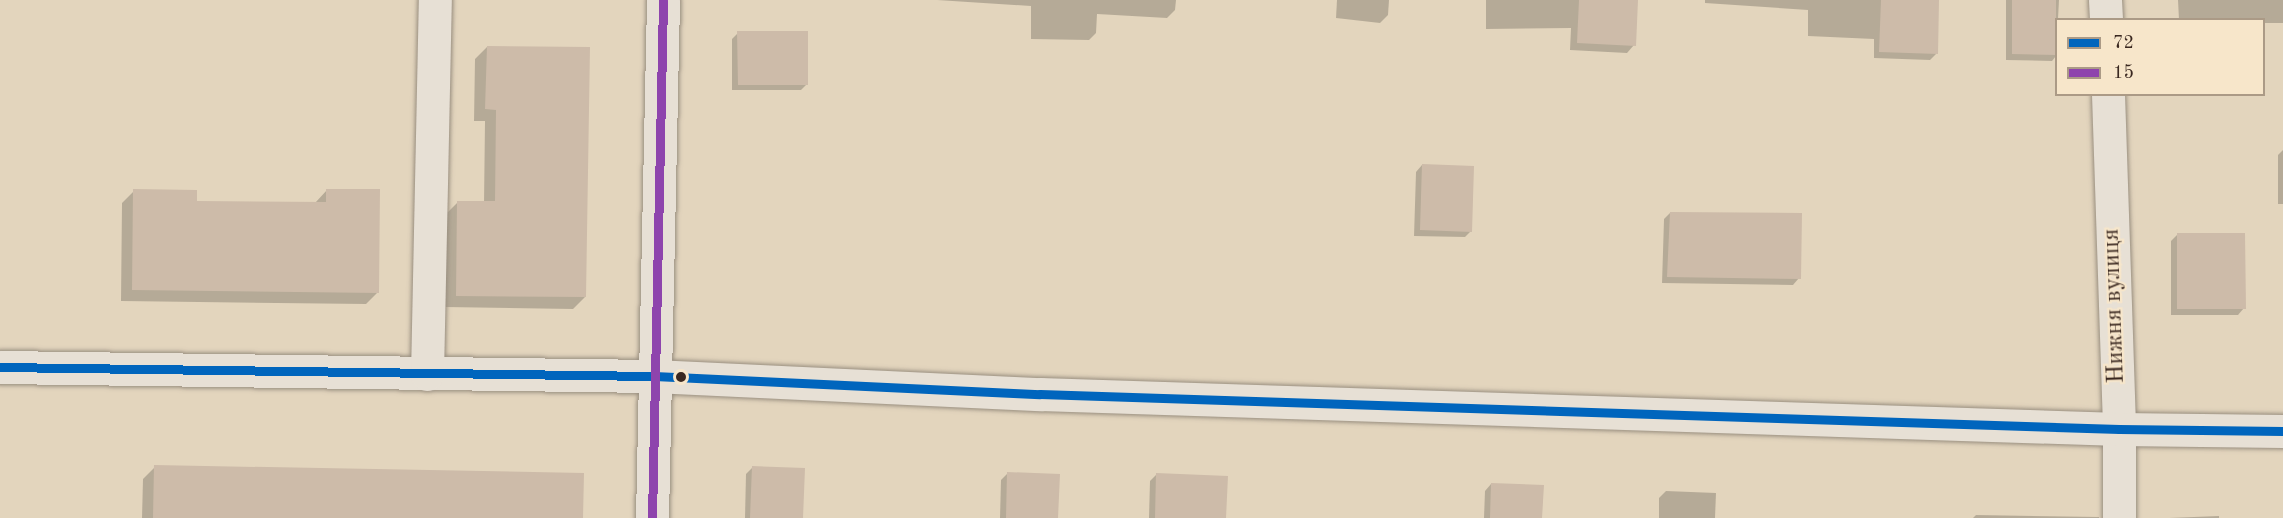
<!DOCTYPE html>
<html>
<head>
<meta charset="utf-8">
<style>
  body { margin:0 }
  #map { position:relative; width:2283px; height:518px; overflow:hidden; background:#e3d5bd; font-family:"Old Standard TT",serif }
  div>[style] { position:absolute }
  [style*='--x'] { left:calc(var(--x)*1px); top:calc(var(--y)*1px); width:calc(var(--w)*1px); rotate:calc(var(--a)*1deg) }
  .shadow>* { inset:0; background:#0003 }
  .building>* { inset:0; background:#cdbba9 }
  .roads { filter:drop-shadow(0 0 2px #998f80) drop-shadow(0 0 2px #998f80) }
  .minor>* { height:33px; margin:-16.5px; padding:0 16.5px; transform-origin:16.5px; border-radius:16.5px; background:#e7e0d5 }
  .bus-1>* { height:9px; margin:-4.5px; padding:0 4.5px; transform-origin:4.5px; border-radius:4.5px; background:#0065bd }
  .bus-2>* { height:9px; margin:-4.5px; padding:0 4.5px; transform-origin:4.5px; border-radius:4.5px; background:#8e44ad }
  .dots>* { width:16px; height:16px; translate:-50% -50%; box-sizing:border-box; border:3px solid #f7e6ca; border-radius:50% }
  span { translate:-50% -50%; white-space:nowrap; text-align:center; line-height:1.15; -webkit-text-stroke:4.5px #f7e6ca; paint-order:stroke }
  .street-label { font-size:24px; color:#3a2820 }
  .legend { position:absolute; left:2055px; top:18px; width:210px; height:78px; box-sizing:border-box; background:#f7e6ca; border:2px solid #ab9a86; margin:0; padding:8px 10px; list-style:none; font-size:18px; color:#3a2820 }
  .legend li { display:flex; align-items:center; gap:12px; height:30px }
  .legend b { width:30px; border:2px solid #ab9a86 }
</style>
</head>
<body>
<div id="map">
  <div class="shadow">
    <div style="clip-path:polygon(937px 0,1176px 0,1175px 10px,1167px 18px,1097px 14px,1096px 33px,1089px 40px,1031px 39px,1031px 6px)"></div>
    <div style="clip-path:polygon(1337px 0,1389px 0,1388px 15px,1380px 23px,1336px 18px)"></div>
    <div style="clip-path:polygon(1486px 0,1637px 0,1634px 45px,1627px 53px,1570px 50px,1571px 28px,1486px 29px)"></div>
    <div style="clip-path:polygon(1705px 0,1938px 0,1936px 54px,1930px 60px,1874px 58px,1874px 39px,1808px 36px,1808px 10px,1705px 3px)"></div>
    <div style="clip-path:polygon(2006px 0,2059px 0,2056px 56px,2052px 61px,2006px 60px)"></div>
    <div style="clip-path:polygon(2178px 0,2283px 0,2283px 23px,2264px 23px,2264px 20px,2179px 20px)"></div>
    <div style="clip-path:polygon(738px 33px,807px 84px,801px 90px,732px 90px,732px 39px)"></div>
    <div style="clip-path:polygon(487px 47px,585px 297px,573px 309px,445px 307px,446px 214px,458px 202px,484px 203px,485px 121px,474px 121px,475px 59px)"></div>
    <div style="clip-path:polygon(2283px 150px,2283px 204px,2278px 204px,2278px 155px)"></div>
    <div style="clip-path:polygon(1422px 165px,1471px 231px,1465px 237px,1414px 236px,1416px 172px)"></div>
    <div style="clip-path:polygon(327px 190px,377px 293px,366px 304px,121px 301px,122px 203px,134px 191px,196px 202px,315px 203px)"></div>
    <div style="clip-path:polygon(1670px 213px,1799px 278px,1793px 285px,1662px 283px,1664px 219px)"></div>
    <div style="clip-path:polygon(2177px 235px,2244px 308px,2238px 315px,2171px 315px,2171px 241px)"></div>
    <div style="clip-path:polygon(155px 467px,582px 518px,142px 518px,143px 479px)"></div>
    <div style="clip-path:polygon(753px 467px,801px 518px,745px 518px,746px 474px)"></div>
    <div style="clip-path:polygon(1008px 473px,1057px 518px,1000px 518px,1001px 480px)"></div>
    <div style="clip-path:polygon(1156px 475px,1225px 518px,1149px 518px,1150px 481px)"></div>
    <div style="clip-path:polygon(1491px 484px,1541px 518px,1484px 518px,1485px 491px)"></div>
    <div style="clip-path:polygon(1666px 491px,1716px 493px,1715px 518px,1659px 518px,1659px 498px)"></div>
    <div style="clip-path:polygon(1976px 515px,2099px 517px,2099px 518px,1973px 518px)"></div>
    <div style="clip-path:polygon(2219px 516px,2219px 518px,2168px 518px,2169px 518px)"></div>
  </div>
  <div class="building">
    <div style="clip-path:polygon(1579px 0,1638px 0,1636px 46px,1577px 43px)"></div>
    <div style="clip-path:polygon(1881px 0,1939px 0,1938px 54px,1879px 52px)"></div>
    <div style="clip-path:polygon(2012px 0,2056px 0,2056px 55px,2012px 54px)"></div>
    <div style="clip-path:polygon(737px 31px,808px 31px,808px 85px,738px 85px)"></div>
    <div style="clip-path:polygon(487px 46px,590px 47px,586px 297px,456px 296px,457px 201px,495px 201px,496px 110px,485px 109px)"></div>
    <div style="clip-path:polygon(1422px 164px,1474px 166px,1472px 232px,1420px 230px)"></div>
    <div style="clip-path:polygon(133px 189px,197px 190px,197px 201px,326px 202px,326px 189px,380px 189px,379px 293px,132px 290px)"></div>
    <div style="clip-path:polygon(1670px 212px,1802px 213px,1801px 279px,1667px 277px)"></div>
    <div style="clip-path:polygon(2177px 233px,2245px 233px,2246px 309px,2177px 309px)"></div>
    <div style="clip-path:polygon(154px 465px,584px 473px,583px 518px,153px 518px)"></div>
    <div style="clip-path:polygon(752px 466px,805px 468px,803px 518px,750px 518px)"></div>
    <div style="clip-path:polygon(1007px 472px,1060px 474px,1058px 518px,1006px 518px)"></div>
    <div style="clip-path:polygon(1156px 473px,1228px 476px,1226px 518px,1155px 518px)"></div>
    <div style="clip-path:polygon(1491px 483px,1544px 485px,1542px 518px,1490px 518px)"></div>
  </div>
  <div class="roads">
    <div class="minor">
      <div style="--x:2105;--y:0;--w:20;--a:87"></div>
      <div style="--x:2108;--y:94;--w:335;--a:88.1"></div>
      <div style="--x:2119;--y:429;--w:89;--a:90"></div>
      <div style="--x:0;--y:367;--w:654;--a:0.79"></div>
      <div style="--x:654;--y:376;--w:386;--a:2.7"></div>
      <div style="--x:1040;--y:394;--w:1080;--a:1.86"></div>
      <div style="--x:2119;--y:429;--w:164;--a:0.7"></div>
      <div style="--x:427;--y:374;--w:374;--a:-88.8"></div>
      <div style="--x:652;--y:518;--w:518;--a:-88.78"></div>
    </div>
  </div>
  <div class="bus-1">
    <div style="--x:0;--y:367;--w:654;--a:0.79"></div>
    <div style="--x:654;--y:376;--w:386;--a:2.7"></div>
    <div style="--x:1040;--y:394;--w:1080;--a:1.86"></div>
    <div style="--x:2119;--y:429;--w:164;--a:0.7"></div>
  </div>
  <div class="bus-2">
    <div style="--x:652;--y:518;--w:518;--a:-88.78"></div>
  </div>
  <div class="dots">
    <div style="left:681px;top:377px;background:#3a2820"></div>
  </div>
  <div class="street-label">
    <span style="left:2115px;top:306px;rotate:-92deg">Нижня вулиця</span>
  </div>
  <ul class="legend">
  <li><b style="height:8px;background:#0065bd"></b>72</li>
  <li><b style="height:8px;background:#8e44ad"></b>15</li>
  </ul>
</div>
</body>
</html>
